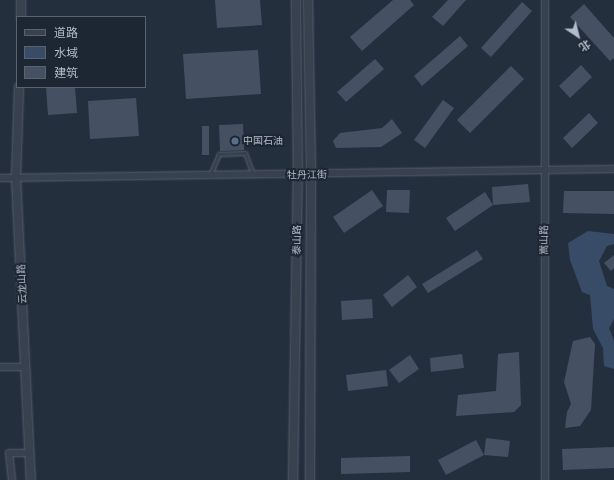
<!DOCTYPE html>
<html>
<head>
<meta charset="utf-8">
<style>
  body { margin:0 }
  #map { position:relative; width:614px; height:480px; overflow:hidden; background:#242f3e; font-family:"Titillium Web","Noto Sans SC",sans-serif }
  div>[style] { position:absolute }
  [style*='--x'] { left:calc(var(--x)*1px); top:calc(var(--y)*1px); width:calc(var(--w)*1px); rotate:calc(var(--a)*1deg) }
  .water>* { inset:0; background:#394c67 }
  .building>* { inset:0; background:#455162 }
  .roads { filter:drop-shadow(0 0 1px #565f6c) drop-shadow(0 0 1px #565f6c) }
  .service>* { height:3px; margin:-1.5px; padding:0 1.5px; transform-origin:1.5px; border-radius:1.5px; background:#38414e }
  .minor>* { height:6px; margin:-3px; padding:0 3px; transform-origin:3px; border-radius:3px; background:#38414e }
  .tertiary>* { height:8px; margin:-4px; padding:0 4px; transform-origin:4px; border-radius:4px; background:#38414e }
  .dots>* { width:11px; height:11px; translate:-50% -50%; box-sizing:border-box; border:2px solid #1d2633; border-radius:50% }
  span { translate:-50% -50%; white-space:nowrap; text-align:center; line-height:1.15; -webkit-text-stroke:4px #1d2633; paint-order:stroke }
  .poi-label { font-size:10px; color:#b4bcc9 }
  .left { translate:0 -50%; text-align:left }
  .street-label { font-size:10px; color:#b4bcc9 }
  .legend { position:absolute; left:16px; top:16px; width:130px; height:72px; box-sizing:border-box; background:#1d2633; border:1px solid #59626f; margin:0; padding:5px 7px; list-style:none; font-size:12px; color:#b4bcc9 }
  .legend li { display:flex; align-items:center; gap:8px; height:20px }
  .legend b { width:20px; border:1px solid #59626f }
  .north { position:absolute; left:558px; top:16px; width:40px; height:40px; -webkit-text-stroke:3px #1d2633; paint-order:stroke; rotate:145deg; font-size:11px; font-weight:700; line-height:16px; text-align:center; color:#b4bcc9 }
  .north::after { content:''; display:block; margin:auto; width:14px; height:18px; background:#b4bcc9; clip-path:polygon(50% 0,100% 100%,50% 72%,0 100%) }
</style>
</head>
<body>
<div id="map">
  <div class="water">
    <div style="clip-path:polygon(588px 231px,614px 234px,614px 244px,607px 246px,599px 261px,607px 286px,614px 289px,614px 319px,609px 328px,614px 341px,614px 369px,604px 366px,603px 348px,593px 329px,590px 295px,582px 292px,570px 260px,568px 243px)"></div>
  </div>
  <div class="building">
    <div style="clip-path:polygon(215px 0,260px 0,262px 25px,217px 28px)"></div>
    <div style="clip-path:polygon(393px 0,410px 0,414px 5px,362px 51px,350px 37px)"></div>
    <div style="clip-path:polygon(448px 0,466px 0,443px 26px,432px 17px)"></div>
    <div style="clip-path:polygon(522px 2px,532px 11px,491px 57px,481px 48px)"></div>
    <div style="clip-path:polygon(584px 4px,614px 38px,614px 58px,610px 61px,570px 17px)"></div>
    <div style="clip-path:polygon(460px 36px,468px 46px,422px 86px,414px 76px)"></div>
    <div style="clip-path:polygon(258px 50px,261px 94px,186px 99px,183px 54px)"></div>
    <div style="clip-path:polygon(375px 59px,384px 69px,346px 102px,337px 92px)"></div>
    <div style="clip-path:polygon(581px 65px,592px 77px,570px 98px,559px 86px)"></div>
    <div style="clip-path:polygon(511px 66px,524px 79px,470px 133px,457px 120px)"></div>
    <div style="clip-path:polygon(46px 87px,75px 87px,77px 113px,48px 115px)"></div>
    <div style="clip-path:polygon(136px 98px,139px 136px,90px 139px,88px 101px)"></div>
    <div style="clip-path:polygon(443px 100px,454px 108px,425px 148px,414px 140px)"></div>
    <div style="clip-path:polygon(589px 113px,598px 123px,572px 148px,563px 138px)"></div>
    <div style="clip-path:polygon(392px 119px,402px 133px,381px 147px,336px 148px,333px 141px,340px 133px,382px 128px)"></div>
    <div style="clip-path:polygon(243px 124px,244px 150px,220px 151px,219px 125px)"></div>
    <div style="clip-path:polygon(202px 126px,209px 126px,209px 155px,202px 155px)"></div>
    <div style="clip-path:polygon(528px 184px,530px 202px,493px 205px,492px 187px)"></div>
    <div style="clip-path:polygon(372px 190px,383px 206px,344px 233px,333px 217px)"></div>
    <div style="clip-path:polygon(387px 190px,410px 190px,409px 213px,386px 212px)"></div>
    <div style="clip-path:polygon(564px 191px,614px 191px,614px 214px,563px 213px)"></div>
    <div style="clip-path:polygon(485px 192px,493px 205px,455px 231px,446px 218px)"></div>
    <div style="clip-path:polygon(477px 250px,483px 259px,428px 293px,422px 284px)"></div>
    <div style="clip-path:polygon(614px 255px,614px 268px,611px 271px,604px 263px)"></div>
    <div style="clip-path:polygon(408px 275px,417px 287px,392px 307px,383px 295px)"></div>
    <div style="clip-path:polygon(372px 299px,373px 318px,342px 320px,341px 301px)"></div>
    <div style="clip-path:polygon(590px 337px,595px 344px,591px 410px,580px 426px,565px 428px,567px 412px,571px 404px,564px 382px,573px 341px)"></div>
    <div style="clip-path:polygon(519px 352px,521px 405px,514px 412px,456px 416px,458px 395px,496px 391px,498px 354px)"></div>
    <div style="clip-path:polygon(462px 354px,464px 368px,431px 372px,430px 358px)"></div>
    <div style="clip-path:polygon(410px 355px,419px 369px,399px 383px,389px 370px)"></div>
    <div style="clip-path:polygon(386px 370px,388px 386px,348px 391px,346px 375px)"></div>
    <div style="clip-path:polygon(486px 438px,510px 441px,508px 457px,484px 455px)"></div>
    <div style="clip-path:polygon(476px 440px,484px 455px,446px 475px,438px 460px)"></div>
    <div style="clip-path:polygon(614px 447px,614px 468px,563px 470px,562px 449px)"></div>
    <div style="clip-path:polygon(410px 456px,410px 472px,341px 474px,341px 458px)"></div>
  </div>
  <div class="roads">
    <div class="service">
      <div style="--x:210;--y:175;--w:23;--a:-67"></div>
      <div style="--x:219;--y:154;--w:26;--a:-2"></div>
      <div style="--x:245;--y:153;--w:22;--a:69"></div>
    </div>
    <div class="minor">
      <div style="--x:0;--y:178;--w:614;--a:-0.84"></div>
      <div style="--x:0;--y:367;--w:26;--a:0"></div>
      <div style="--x:12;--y:480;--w:27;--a:-96"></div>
      <div style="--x:9;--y:453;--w:21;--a:0"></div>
      <div style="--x:545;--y:480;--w:480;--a:-90"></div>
    </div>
    <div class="tertiary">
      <div style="--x:308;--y:0;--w:175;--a:89"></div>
      <div style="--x:311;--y:175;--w:305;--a:90.2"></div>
      <div style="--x:21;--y:17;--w:17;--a:-90"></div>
      <div style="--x:19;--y:87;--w:91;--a:91.9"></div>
      <div style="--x:16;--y:178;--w:302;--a:87.2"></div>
      <div style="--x:293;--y:480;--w:305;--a:-89.1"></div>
      <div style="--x:298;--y:175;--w:175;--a:-90.7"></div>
    </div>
  </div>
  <div class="dots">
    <div style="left:235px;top:141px;background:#5c6f8a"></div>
  </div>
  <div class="poi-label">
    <span class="left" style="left:243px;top:141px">中国石油</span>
  </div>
  <div class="street-label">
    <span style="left:307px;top:175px;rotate:-1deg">牡丹江街</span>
    <span style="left:297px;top:240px;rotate:-89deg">泰山路</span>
    <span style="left:544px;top:240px;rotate:-90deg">嵩山路</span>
    <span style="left:22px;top:284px;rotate:-93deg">云龙山路</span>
  </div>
  <ul class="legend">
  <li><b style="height:5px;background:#38414e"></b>道路</li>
  <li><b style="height:11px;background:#394c67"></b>水域</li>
  <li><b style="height:11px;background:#455162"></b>建筑</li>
  </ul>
  <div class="north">北</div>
</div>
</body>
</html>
